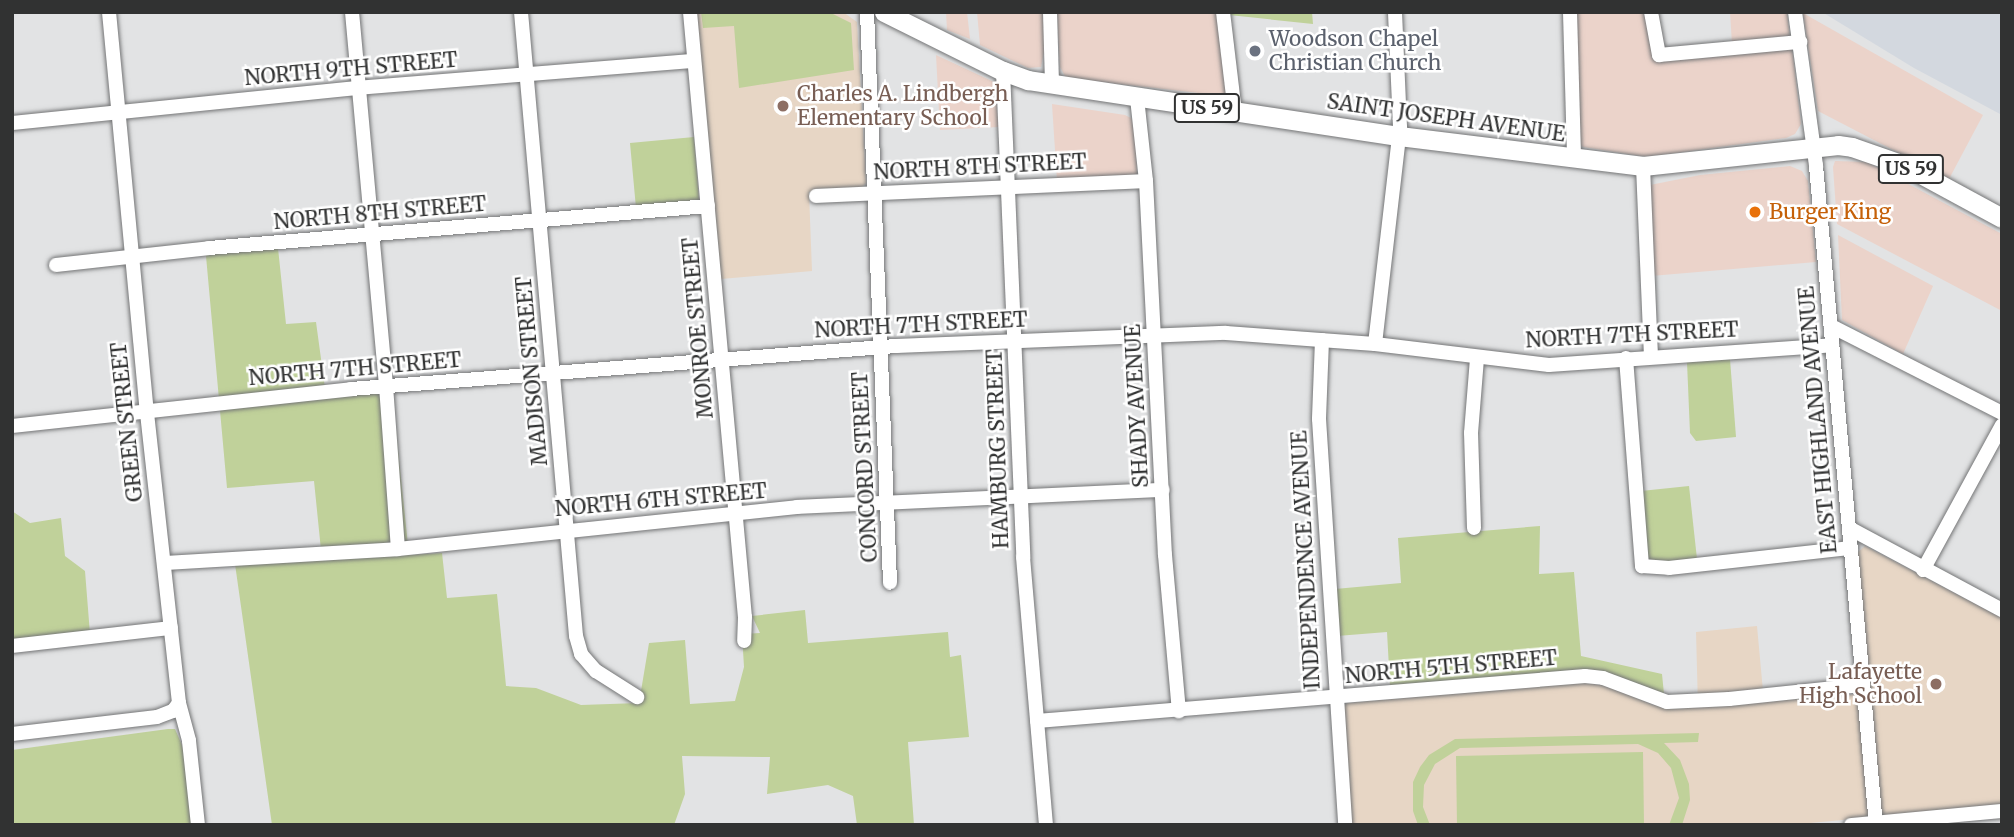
<!DOCTYPE html>
<html>
<head>
<meta charset="utf-8">
<style>
  body { margin:0 }
  #map { position:relative; width:2014px; height:837px; overflow:hidden; background:#e2e3e4; font-family:Merriweather,serif }
  div>[style] { position:absolute }
  [style*='--x'] { left:calc(var(--x)*1px); top:calc(var(--y)*1px); width:calc(var(--w)*1px); rotate:calc(var(--a)*1deg) }
  .commercial>* { inset:0; background:#ebd3ca }
  .built>* { inset:0; background:#d3d8df }
  .education>* { inset:0; background:#e7d6c5 }
  .green>* { inset:0; background:#c0d19a }
  .roads { filter:drop-shadow(0 0 2px #747576) drop-shadow(0 0 2px #747576) }
  .minor>* { height:14px; margin:-7px; padding:0 7px; transform-origin:7px; border-radius:7px; background:#fff }
  .major>* { height:19px; margin:-9.5px; padding:0 9.5px; transform-origin:9.5px; border-radius:9.5px; background:#fff }
  .dots>* { width:19px; height:19px; translate:-50% -50%; box-sizing:border-box; border:4px solid #fff; border-radius:50% }
  span { translate:-50% -50%; white-space:nowrap; text-align:center; line-height:1.15; -webkit-text-stroke:5px #fff; paint-order:stroke }
  .shield-label span { padding:2px 5px; background:#fff; border:2px solid; border-radius:5px; -webkit-text-stroke-width:0 }
  .shield-label { font-size:19px; color:#313232; font-weight:700 }
  .worship-label { font-size:21px; color:#5b616d }
  .left { translate:0 -50%; text-align:left }
  .street-label { font-size:21px; color:#313232 }
  .education-label { font-size:21px; color:#785e54 }
  .right { translate:-100% -50%; text-align:right }
  .food-label { font-size:21px; color:#c56008 }
  .frame { position:absolute; inset:0; border:14px solid #313232; pointer-events:none }
</style>
</head>
<body>
<div id="map">
  <div class="commercial">
    <div style="clip-path:polygon(946px 12px,967px 12px,970px 39px,947px 30px)"></div>
    <div style="clip-path:polygon(977px 12px,1043px 12px,1045px 47px,1041px 67px,1028px 68px,980px 45px)"></div>
    <div style="clip-path:polygon(1057px 12px,1219px 12px,1227px 90px,1225px 96px,1066px 78px,1060px 67px)"></div>
    <div style="clip-path:polygon(1575px 12px,1659px 12px,1663px 58px,1792px 47px,1801px 124px,1795px 134px,1786px 138px,1647px 157px,1583px 147px,1580px 144px)"></div>
    <div style="clip-path:polygon(1730px 12px,1787px 12px,1790px 39px,1732px 44px)"></div>
    <div style="clip-path:polygon(1803px 13px,1983px 115px,1949px 179px,1818px 111px)"></div>
    <div style="clip-path:polygon(936px 55px,994px 82px,999px 127px,940px 130px)"></div>
    <div style="clip-path:polygon(1052px 104px,1125px 115px,1131px 118px,1135px 126px,1137px 175px,1057px 181px)"></div>
    <div style="clip-path:polygon(1835px 161px,1867px 162px,2002px 234px,2002px 311px,1837px 224px,1833px 167px)"></div>
    <div style="clip-path:polygon(1790px 166px,1802px 171px,1808px 181px,1816px 262px,1651px 276px,1650px 185px,1700px 175px)"></div>
    <div style="clip-path:polygon(1838px 235px,1933px 286px,1903px 354px,1842px 320px)"></div>
  </div>
  <div class="built">
    <div style="clip-path:polygon(1822px 12px,2002px 12px,2002px 115px,1914px 68px)"></div>
  </div>
  <div class="education">
    <div style="clip-path:polygon(695px 12px,843px 12px,857px 22px,866px 183px,859px 190px,809px 192px,812px 271px,721px 279px)"></div>
    <div style="clip-path:polygon(1865px 546px,2002px 618px,2002px 805px,1789px 825px,1352px 825px,1342px 706px,1348px 703px,1579px 682px,1608px 686px,1653px 705px,1698px 707px,1696px 632px,1757px 626px,1764px 702px,1870px 693px,1857px 553px)"></div>
  </div>
  <div class="green">
    <div style="clip-path:polygon(701px 12px,829px 12px,851px 23px,854px 70px,739px 88px,734px 26px,703px 28px)"></div>
    <div style="clip-path:polygon(1229px 12px,1312px 12px,1313px 24px,1229px 15px)"></div>
    <div style="clip-path:polygon(694px 137px,699px 200px,636px 208px,630px 143px)"></div>
    <div style="clip-path:polygon(205px 245px,278px 248px,286px 324px,316px 322px,325px 388px,391px 382px,409px 555px,442px 553px,447px 598px,497px 594px,506px 686px,536px 688px,581px 705px,639px 703px,649px 643px,685px 640px,690px 704px,735px 701px,744px 667px,742px 634px,760px 633px,752px 616px,805px 610px,808px 643px,948px 632px,950px 657px,961px 655px,969px 737px,908px 742px,914px 825px,857px 825px,853px 796px,828px 785px,767px 794px,770px 757px,682px 756px,685px 794px,674px 825px,272px 825px,234px 557px,321px 550px,314px 481px,227px 488px)"></div>
    <div style="clip-path:polygon(1730px 359px,1736px 437px,1696px 441px,1690px 433px,1687px 362px)"></div>
    <div style="clip-path:polygon(1689px 486px,1697px 559px,1674px 562px,1649px 560px,1646px 555px,1641px 491px)"></div>
    <div style="clip-path:polygon(12px 511px,30px 523px,61px 518px,65px 556px,85px 571px,90px 634px,12px 642px)"></div>
    <div style="clip-path:polygon(1540px 526px,1539px 574px,1574px 572px,1581px 656px,1662px 674px,1664px 694px,1579px 670px,1390px 686px,1387px 632px,1337px 636px,1335px 589px,1401px 583px,1398px 538px)"></div>
    <div style="clip-path:polygon(168px 729px,175px 729px,185px 752px,195px 825px,12px 825px,12px 750px)"></div>
    <div style="clip-path:polygon(1699px 733px,1698px 742px,1664px 743px,1680px 760px,1689px 784px,1690px 800px,1682px 825px,1669px 825px,1679px 798px,1671px 768px,1658px 753px,1638px 744px,1460px 748px,1435px 764px,1424px 785px,1423px 807px,1430px 825px,1418px 825px,1413px 811px,1413px 782px,1420px 767px,1429px 755px,1455px 739px)"></div>
    <div style="clip-path:polygon(1643px 752px,1644px 825px,1457px 825px,1456px 756px)"></div>
  </div>
  <div class="roads">
    <div class="minor">
      <div style="--x:109;--y:12;--w:403;--a:84.6"></div>
      <div style="--x:147;--y:413;--w:292;--a:83.7"></div>
      <div style="--x:179;--y:703;--w:39;--a:75"></div>
      <div style="--x:189;--y:741;--w:84;--a:83.9"></div>
      <div style="--x:352;--y:12;--w:376;--a:84.8"></div>
      <div style="--x:386;--y:386;--w:163;--a:85.8"></div>
      <div style="--x:521;--y:12;--w:626;--a:84.96"></div>
      <div style="--x:576;--y:636;--w:19;--a:74"></div>
      <div style="--x:581;--y:654;--w:23;--a:49"></div>
      <div style="--x:596;--y:671;--w:49;--a:32.4"></div>
      <div style="--x:690;--y:12;--w:607;--a:84.81"></div>
      <div style="--x:745;--y:617;--w:24;--a:92"></div>
      <div style="--x:867;--y:12;--w:571;--a:87.69"></div>
      <div style="--x:1050;--y:12;--w:73;--a:88.4"></div>
      <div style="--x:1223;--y:12;--w:101;--a:83.2"></div>
      <div style="--x:1570;--y:12;--w:146;--a:88.4"></div>
      <div style="--x:1651;--y:12;--w:44;--a:79.5"></div>
      <div style="--x:1659;--y:55;--w:142;--a:-5.3"></div>
      <div style="--x:1795;--y:12;--w:155;--a:82.2"></div>
      <div style="--x:1816;--y:166;--w:662;--a:84.8"></div>
      <div style="--x:1003;--y:71;--w:486;--a:87.6"></div>
      <div style="--x:1023;--y:557;--w:269;--a:85.1"></div>
      <div style="--x:1137;--y:98;--w:83;--a:83.8"></div>
      <div style="--x:1146;--y:181;--w:374;--a:87.1"></div>
      <div style="--x:1165;--y:555;--w:157;--a:84.9"></div>
      <div style="--x:12;--y:123;--w:347;--a:-5.8"></div>
      <div style="--x:357;--y:88;--w:338;--a:-4.6"></div>
      <div style="--x:1643;--y:166;--w:190;--a:87.6"></div>
      <div style="--x:816;--y:196;--w:330;--a:-2.6"></div>
      <div style="--x:56;--y:265;--w:154;--a:-6.3"></div>
      <div style="--x:209;--y:248;--w:501;--a:-4.81"></div>
      <div style="--x:1831;--y:326;--w:192;--a:27"></div>
      <div style="--x:1322;--y:340;--w:79;--a:92.2"></div>
      <div style="--x:1319;--y:419;--w:407;--a:86.3"></div>
      <div style="--x:1375;--y:344;--w:218;--a:-83.4"></div>
      <div style="--x:1400;--y:127;--w:115;--a:-92.5"></div>
      <div style="--x:1626;--y:358;--w:209;--a:85.6"></div>
      <div style="--x:1642;--y:566;--w:27;--a:4"></div>
      <div style="--x:1669;--y:568;--w:183;--a:-6.3"></div>
      <div style="--x:12;--y:426;--w:341;--a:-6.2"></div>
      <div style="--x:351;--y:389;--w:547;--a:-4.51"></div>
      <div style="--x:896;--y:346;--w:330;--a:-2.3"></div>
      <div style="--x:1226;--y:333;--w:149;--a:4.2"></div>
      <div style="--x:1375;--y:344;--w:175;--a:6.9"></div>
      <div style="--x:1549;--y:365;--w:284;--a:-4"></div>
      <div style="--x:1474;--y:528;--w:95;--a:-91.8"></div>
      <div style="--x:1471;--y:433;--w:75;--a:-85.4"></div>
      <div style="--x:1849;--y:528;--w:174;--a:28.2"></div>
      <div style="--x:164;--y:563;--w:234;--a:-3.4"></div>
      <div style="--x:398;--y:549;--w:401;--a:-6"></div>
      <div style="--x:797;--y:507;--w:366;--a:-2.7"></div>
      <div style="--x:1923;--y:570;--w:165;--a:-61.4"></div>
      <div style="--x:12;--y:646;--w:160;--a:-6.5"></div>
      <div style="--x:1037;--y:721;--w:550;--a:-4.69"></div>
      <div style="--x:1585;--y:676;--w:18;--a:6"></div>
      <div style="--x:1603;--y:678;--w:68;--a:20.6"></div>
      <div style="--x:1667;--y:702;--w:62;--a:-2.8"></div>
      <div style="--x:1729;--y:699;--w:135;--a:-6"></div>
      <div style="--x:12;--y:734;--w:146;--a:-6.7"></div>
      <div style="--x:157;--y:717;--w:17;--a:-21"></div>
      <div style="--x:173;--y:711;--w:10;--a:-53"></div>
      <div style="--x:1851;--y:825;--w:152;--a:-5.3"></div>
    </div>
    <div class="major">
      <div style="--x:884;--y:12;--w:133;--a:26.4"></div>
      <div style="--x:1003;--y:71;--w:27;--a:20"></div>
      <div style="--x:1028;--y:80;--w:375;--a:8.6"></div>
      <div style="--x:1399;--y:136;--w:246;--a:7"></div>
      <div style="--x:1643;--y:166;--w:196;--a:-6.1"></div>
      <div style="--x:1838;--y:145;--w:14;--a:8"></div>
      <div style="--x:1852;--y:147;--w:55;--a:19.1"></div>
      <div style="--x:1904;--y:165;--w:111;--a:28.4"></div>
    </div>
  </div>
  <div class="dots">
    <div style="left:1255px;top:51px;background:#6b7280"></div>
    <div style="left:783px;top:106px;background:#8d6e63"></div>
    <div style="left:1755px;top:212px;background:#e8710a"></div>
    <div style="left:1936px;top:684px;background:#8d6e63"></div>
  </div>
  <div class="shield-label">
    <span style="left:1207px;top:108px">US 59</span>
    <span style="left:1911px;top:169px">US 59</span>
  </div>
  <div class="worship-label">
    <span class="left" style="left:1269px;top:51px">Woodson Chapel<br>Christian Church</span>
  </div>
  <div class="street-label">
    <span style="left:351px;top:69px;rotate:-5deg">NORTH 9TH STREET</span>
    <span style="left:1446px;top:118px;rotate:8deg">SAINT JOSEPH AVENUE</span>
    <span style="left:980px;top:167px;rotate:-3deg">NORTH 8TH STREET</span>
    <span style="left:380px;top:213px;rotate:-5deg">NORTH 8TH STREET</span>
    <span style="left:921px;top:325px;rotate:-3deg">NORTH 7TH STREET</span>
    <span style="left:698px;top:328px;rotate:-95deg">MONROE STREET</span>
    <span style="left:1632px;top:335px;rotate:-3deg">NORTH 7TH STREET</span>
    <span style="left:355px;top:369px;rotate:-5deg">NORTH 7TH STREET</span>
    <span style="left:532px;top:371px;rotate:-95deg">MADISON STREET</span>
    <span style="left:1137px;top:406px;rotate:-93deg">SHADY AVENUE</span>
    <span style="left:1818px;top:420px;rotate:-95deg">EAST HIGHLAND AVENUE</span>
    <span style="left:127px;top:422px;rotate:-96deg">GREEN STREET</span>
    <span style="left:998px;top:449px;rotate:-92deg">HAMBURG STREET</span>
    <span style="left:865px;top:467px;rotate:-93deg">CONCORD STREET</span>
    <span style="left:661px;top:500px;rotate:-5deg">NORTH 6TH STREET</span>
    <span style="left:1306px;top:560px;rotate:-93deg">INDEPENDENCE AVENUE</span>
    <span style="left:1451px;top:667px;rotate:-5deg">NORTH 5TH STREET</span>
  </div>
  <div class="education-label">
    <span class="left" style="left:797px;top:106px">Charles A. Lindbergh<br>Elementary School</span>
    <span class="right" style="left:1922px;top:684px">Lafayette<br>High School</span>
  </div>
  <div class="food-label">
    <span class="left" style="left:1769px;top:212px">Burger King</span>
  </div>
  <div class="frame"></div>
</div>
</body>
</html>
